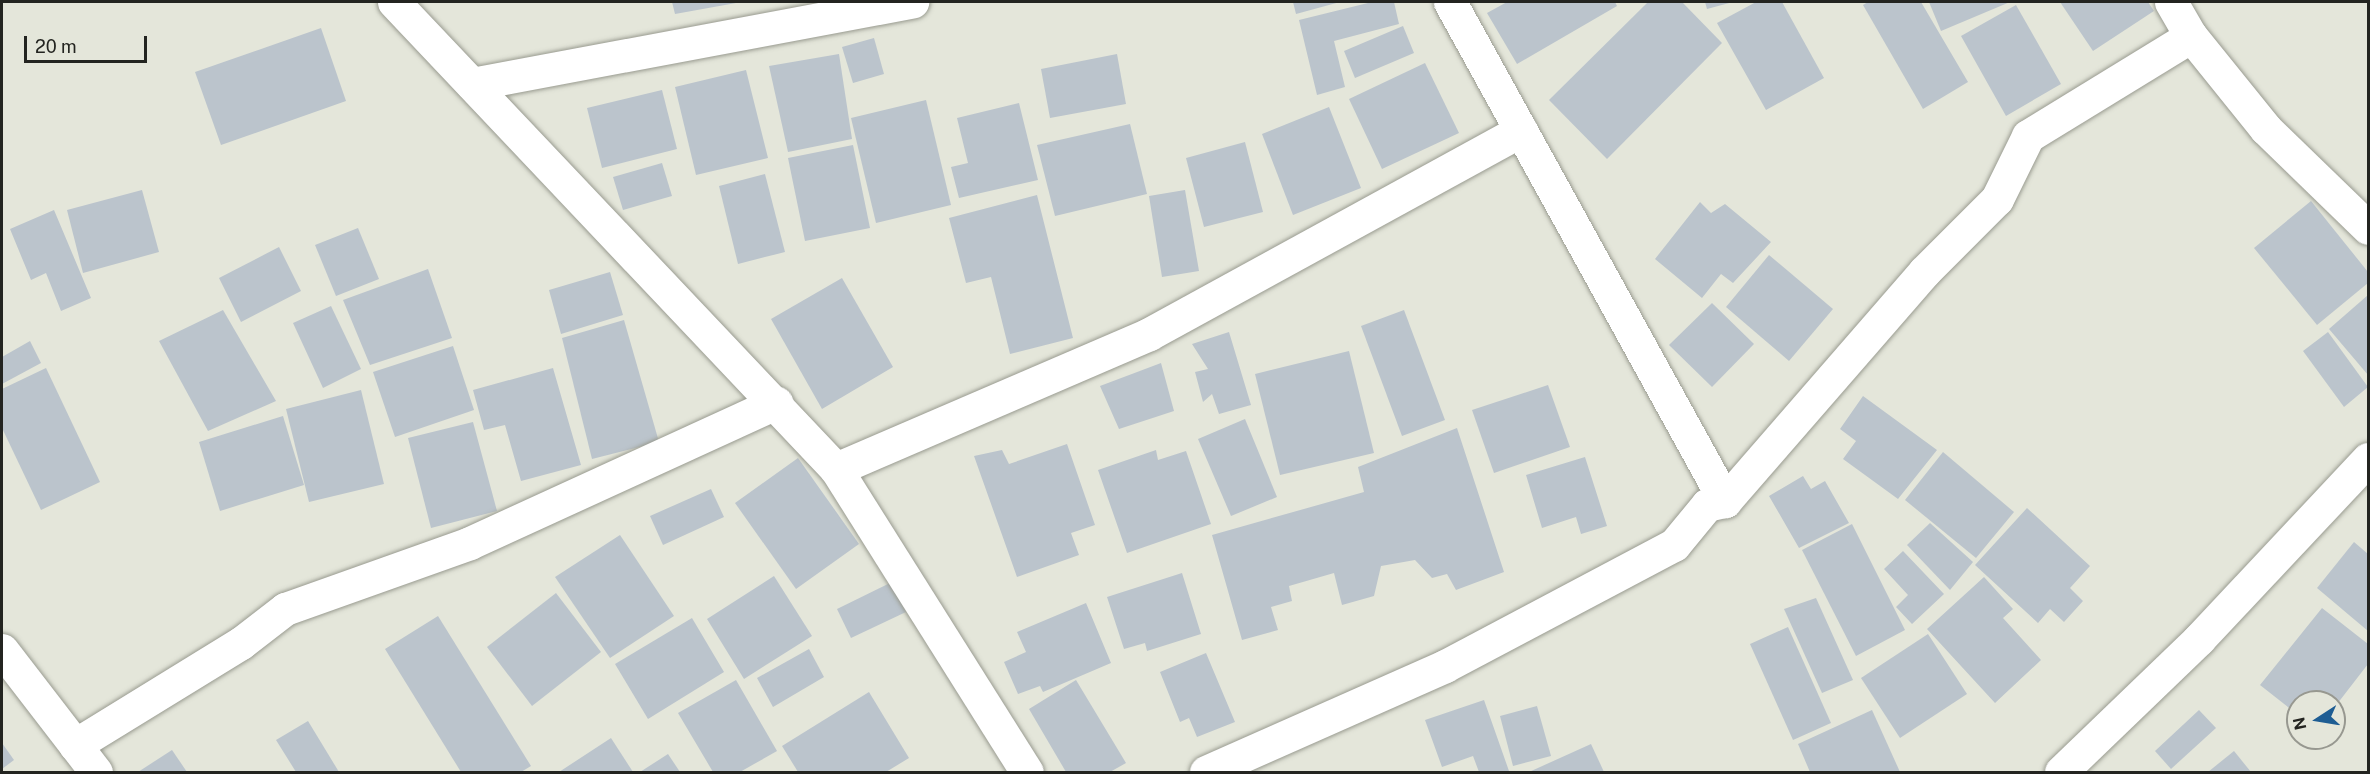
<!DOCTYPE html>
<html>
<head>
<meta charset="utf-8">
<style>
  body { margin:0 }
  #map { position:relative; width:2370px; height:774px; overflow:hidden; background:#e4e6da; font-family:"Public Sans",sans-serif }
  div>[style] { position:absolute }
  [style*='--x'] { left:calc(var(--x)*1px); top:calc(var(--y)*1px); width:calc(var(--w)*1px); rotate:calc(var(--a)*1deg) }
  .building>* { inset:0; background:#bbc4cc }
  .roads { filter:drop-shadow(0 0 2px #999b90) drop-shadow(0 0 2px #999b90) }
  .minor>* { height:33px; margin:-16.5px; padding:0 16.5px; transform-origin:16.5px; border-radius:16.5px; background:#fff }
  span { translate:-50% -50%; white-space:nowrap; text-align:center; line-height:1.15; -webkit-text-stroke:4.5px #e4e6da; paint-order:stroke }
  .frame { position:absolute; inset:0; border:3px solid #232420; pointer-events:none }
  .north { position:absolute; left:2286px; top:690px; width:60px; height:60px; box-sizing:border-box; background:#e4e6da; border:2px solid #979890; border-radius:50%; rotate:258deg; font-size:16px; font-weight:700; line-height:24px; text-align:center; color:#232420 }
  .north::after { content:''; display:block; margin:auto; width:21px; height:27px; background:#1e5d93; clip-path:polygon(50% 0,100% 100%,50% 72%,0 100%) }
  .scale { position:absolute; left:24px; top:36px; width:123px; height:27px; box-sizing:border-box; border:3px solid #232420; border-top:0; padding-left:8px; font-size:18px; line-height:21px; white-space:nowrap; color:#232420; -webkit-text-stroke:4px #e4e6da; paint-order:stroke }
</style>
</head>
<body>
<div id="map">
  <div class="building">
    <div style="clip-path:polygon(672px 2px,736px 2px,736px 3px,675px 14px)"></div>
    <div style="clip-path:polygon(1293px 2px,1340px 2px,1296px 14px)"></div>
    <div style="clip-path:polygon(1372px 2px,1394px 2px,1399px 24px,1334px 41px,1345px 87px,1317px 95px,1299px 20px)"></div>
    <div style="clip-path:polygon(1507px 2px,1615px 2px,1617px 6px,1517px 64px,1487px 13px)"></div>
    <div style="clip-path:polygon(1648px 2px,1682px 2px,1722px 43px,1607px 159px,1549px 100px)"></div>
    <div style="clip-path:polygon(1705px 2px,1733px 2px,1707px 9px)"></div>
    <div style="clip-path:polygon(1756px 2px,1782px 2px,1824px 78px,1766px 110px,1717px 23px)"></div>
    <div style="clip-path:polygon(1868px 2px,1921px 2px,1968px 82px,1923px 109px,1863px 5px)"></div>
    <div style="clip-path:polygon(1929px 2px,2010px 2px,1941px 31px)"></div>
    <div style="clip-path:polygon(2060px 2px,2148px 2px,2154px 11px,2093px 51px)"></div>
    <div style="clip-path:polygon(2016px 5px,2061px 84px,2006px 116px,1961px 36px)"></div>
    <div style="clip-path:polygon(1403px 26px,1414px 53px,1355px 78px,1344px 51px)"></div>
    <div style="clip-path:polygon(321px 28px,346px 101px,221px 145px,195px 72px)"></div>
    <div style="clip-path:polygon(874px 38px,884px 74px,853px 83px,842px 47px)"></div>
    <div style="clip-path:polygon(839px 54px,852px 139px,788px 152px,769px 66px)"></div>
    <div style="clip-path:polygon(1117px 54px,1126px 104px,1050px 118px,1041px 69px)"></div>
    <div style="clip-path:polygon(1425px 63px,1459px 133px,1382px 169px,1349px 99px)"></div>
    <div style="clip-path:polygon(746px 70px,768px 158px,696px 175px,675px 87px)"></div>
    <div style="clip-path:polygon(662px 90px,677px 149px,602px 168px,587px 108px)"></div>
    <div style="clip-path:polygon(926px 100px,951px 205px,876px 223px,851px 118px)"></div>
    <div style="clip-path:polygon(1019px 103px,1038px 180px,959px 198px,951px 167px,968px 163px,957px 118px)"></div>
    <div style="clip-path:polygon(1329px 107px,1361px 188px,1293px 215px,1262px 134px)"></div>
    <div style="clip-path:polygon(1130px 124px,1147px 194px,1055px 216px,1037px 145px)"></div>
    <div style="clip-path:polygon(1245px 142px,1263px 212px,1204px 227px,1186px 158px)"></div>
    <div style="clip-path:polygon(853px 145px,870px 228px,805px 241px,788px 158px)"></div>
    <div style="clip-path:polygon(662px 163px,672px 196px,623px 210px,613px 177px)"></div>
    <div style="clip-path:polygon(765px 174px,785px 252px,738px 264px,719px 186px)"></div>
    <div style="clip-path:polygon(142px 190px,159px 252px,83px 273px,67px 210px)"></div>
    <div style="clip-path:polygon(1185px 190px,1199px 271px,1162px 277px,1149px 196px)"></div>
    <div style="clip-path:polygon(1037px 195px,1073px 338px,1010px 354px,991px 277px,966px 283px,949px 218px)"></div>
    <div style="clip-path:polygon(2311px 201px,2368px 272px,2368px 283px,2317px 325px,2254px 248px)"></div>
    <div style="clip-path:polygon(1700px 202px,1711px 213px,1725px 204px,1771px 242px,1733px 283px,1721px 274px,1702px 298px,1655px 259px)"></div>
    <div style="clip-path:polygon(54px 210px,91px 298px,61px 311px,46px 273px,31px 280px,10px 229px)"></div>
    <div style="clip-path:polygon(358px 228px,379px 279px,336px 296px,315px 245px)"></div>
    <div style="clip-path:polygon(279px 247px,301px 291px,241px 322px,219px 278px)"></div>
    <div style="clip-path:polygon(1769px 255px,1833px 309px,1789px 361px,1726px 307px)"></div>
    <div style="clip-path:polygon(428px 269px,452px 338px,370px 365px,343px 300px)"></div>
    <div style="clip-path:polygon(610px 272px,623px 315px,561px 334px,549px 290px)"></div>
    <div style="clip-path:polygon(842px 278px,893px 367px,822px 409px,771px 319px)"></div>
    <div style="clip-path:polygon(2368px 295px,2368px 375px,2329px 329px)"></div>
    <div style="clip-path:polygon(1712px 303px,1754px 344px,1712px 387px,1669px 345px)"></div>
    <div style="clip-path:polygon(331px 306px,361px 369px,323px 388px,293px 323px)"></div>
    <div style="clip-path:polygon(223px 310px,276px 401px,208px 431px,159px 341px)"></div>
    <div style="clip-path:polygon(1404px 310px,1445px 420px,1402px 436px,1361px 326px)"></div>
    <div style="clip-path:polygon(624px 320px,659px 442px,592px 459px,562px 338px)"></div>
    <div style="clip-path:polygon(1229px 332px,1251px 405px,1219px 414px,1212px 394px,1203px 402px,1195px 372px,1208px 369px,1192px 344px)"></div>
    <div style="clip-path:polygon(2328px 332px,2368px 387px,2344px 407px,2303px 351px)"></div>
    <div style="clip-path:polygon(30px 341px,41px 363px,2px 384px,2px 357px)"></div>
    <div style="clip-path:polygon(453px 346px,474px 410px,395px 437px,373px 372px)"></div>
    <div style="clip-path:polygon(1349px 351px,1374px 453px,1280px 475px,1255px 374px)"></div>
    <div style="clip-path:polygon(1161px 363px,1174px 411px,1119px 429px,1100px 386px)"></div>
    <div style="clip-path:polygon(46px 368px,100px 482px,41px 510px,2px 428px,2px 389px)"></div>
    <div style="clip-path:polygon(553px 368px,581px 465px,521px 481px,505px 425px,484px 430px,473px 390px)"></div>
    <div style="clip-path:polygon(1548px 385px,1570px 447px,1494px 473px,1472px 410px)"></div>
    <div style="clip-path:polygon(361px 390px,384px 484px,309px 502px,286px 409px)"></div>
    <div style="clip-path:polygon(1863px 396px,1937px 450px,1898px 499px,1843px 459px,1856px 441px,1840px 429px)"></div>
    <div style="clip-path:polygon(283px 416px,304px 485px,220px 511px,199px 442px)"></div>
    <div style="clip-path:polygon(1245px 419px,1277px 497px,1231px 516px,1198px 439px)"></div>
    <div style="clip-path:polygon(473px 422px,497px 511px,431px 528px,408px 438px)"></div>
    <div style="clip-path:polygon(1457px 428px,1504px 572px,1456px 590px,1447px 574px,1432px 578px,1415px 560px,1381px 566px,1374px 596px,1342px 605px,1334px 573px,1289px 586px,1292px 601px,1271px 607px,1278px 630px,1242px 640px,1212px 535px,1364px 492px,1358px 467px)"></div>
    <div style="clip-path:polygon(1067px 444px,1095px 525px,1071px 533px,1079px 555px,1017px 577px,974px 456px,1002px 450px,1009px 464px)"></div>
    <div style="clip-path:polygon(1156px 450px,1158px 460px,1186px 451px,1211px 524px,1127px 553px,1098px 470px)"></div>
    <div style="clip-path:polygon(1943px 452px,2014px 512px,1976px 558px,1905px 500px)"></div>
    <div style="clip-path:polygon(1585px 457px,1607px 526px,1581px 534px,1576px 517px,1542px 528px,1526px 475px)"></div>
    <div style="clip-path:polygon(798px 458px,859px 544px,796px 589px,735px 503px)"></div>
    <div style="clip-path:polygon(1803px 476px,1811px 489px,1825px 481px,1849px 523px,1799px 548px,1769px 496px)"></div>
    <div style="clip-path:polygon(711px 489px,724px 517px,663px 545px,650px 516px)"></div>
    <div style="clip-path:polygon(2027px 508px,2090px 566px,2070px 588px,2083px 601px,2064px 622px,2050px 609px,2038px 623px,1975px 565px)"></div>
    <div style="clip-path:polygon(1930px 523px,1973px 562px,1950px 590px,1907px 545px)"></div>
    <div style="clip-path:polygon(1852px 524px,1905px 630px,1856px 656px,1802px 550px)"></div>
    <div style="clip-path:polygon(620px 535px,674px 616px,610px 658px,555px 577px)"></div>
    <div style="clip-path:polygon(2354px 542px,2368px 554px,2368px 631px,2317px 588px)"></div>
    <div style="clip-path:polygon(1903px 551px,1944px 594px,1912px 624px,1896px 607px,1908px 595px,1884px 569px)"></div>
    <div style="clip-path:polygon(1182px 573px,1201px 634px,1147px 651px,1145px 643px,1124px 649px,1107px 597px)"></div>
    <div style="clip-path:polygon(774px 576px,812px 636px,744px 679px,707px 619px)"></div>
    <div style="clip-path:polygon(1984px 577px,2013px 609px,2003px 618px,2041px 660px,1995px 703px,1927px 629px)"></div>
    <div style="clip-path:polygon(892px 582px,906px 612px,851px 638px,837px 609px)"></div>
    <div style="clip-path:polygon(556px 593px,601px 652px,532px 706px,487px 647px)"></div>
    <div style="clip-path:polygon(1816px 598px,1853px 680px,1822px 693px,1784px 609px)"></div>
    <div style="clip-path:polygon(1086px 603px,1111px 663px,1043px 692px,1040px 686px,1018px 694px,1004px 662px,1026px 652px,1017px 632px)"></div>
    <div style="clip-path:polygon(2322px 608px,2368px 644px,2368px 664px,2334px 708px,2334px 702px,2298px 702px,2298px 715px,2260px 685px)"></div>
    <div style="clip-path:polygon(438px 616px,531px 766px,521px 772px,461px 772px,385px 649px)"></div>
    <div style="clip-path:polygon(692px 618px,724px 672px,648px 719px,615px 664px)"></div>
    <div style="clip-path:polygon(1788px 627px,1831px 723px,1793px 740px,1750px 644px)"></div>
    <div style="clip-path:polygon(1928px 634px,1967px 694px,1900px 738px,1861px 678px)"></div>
    <div style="clip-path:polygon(809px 649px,824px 677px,773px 707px,757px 678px)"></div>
    <div style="clip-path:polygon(1206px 653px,1235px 722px,1197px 737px,1189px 718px,1180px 722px,1160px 672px)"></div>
    <div style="clip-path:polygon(736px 680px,777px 751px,740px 772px,713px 772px,678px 713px)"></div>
    <div style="clip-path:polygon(1076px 680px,1126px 763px,1110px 772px,1066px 772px,1029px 709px)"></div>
    <div style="clip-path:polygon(869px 692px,909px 758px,886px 772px,798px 772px,782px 746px)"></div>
    <div style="clip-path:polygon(1484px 700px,1509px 771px,1479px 772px,1473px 756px,1442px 767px,1425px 720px)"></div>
    <div style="clip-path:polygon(1537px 706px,1551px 756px,1513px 766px,1500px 716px)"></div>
    <div style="clip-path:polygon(1872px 710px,1900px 772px,1810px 772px,1798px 744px)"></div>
    <div style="clip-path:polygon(2199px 710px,2216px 728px,2171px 769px,2155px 751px)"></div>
    <div style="clip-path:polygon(308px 721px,339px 772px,296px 772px,276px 740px)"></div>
    <div style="clip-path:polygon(611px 738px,633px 772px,559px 772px)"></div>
    <div style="clip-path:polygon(2px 743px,14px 760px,2px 769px)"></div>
    <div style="clip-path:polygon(1591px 744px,1604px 772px,1529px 772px)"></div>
    <div style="clip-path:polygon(172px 750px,187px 772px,138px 772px)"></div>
    <div style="clip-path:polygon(2234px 751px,2251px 772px,2208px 772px)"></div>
    <div style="clip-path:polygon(668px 754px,680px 772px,640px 772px)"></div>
  </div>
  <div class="roads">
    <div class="minor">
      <div style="--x:394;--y:2;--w:643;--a:46.58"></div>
      <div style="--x:836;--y:469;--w:358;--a:57.8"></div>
      <div style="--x:1450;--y:2;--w:570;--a:61.14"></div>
      <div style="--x:2171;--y:2;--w:39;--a:60"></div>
      <div style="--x:2191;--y:36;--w:119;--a:51.1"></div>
      <div style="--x:2266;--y:129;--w:142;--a:44.1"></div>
      <div style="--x:472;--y:84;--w:448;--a:-10.6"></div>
      <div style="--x:836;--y:469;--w:341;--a:-23.3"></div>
      <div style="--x:1149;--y:334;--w:424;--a:-28.7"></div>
      <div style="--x:2;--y:650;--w:154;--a:52.4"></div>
      <div style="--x:75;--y:745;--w:195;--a:-31.6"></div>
      <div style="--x:241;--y:643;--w:56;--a:-37.7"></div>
      <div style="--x:285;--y:609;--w:196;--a:-19.6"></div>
      <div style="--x:470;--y:543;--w:337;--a:-24.6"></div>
      <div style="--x:1206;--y:772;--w:261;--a:-23.9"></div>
      <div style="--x:1445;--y:666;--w:259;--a:-27.9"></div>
      <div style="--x:1674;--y:545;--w:52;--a:-50.5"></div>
      <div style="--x:1707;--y:505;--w:18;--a:-13"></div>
      <div style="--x:1725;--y:501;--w:303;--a:-49"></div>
      <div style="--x:1924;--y:272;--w:103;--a:-45"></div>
      <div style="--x:1997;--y:199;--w:70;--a:-63.8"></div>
      <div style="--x:2028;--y:136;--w:191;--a:-31.5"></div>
      <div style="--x:2061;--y:772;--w:192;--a:-43.9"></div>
      <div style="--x:2199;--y:639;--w:247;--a:-46.8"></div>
    </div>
  </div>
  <div class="frame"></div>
  <div class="north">N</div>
  <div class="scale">20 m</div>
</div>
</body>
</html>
